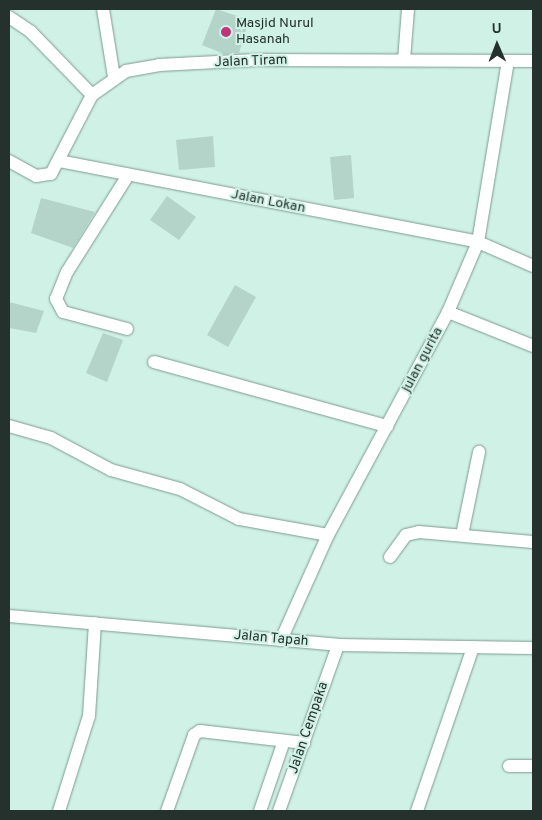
<!DOCTYPE html>
<html>
<head>
<meta charset="utf-8">
<style>
  body { margin:0 }
  #map { position:relative; width:542px; height:820px; overflow:hidden; background:#d0f1e6; font-family:Overpass,sans-serif }
  div>[style] { position:absolute }
  [style*='--x'] { left:calc(var(--x)*1px); top:calc(var(--y)*1px); width:calc(var(--w)*1px); rotate:calc(var(--a)*1deg) }
  .building>* { inset:0; background:#b4d4c9 }
  .roads { filter:drop-shadow(0 0 1px #7d9b91) drop-shadow(0 0 1px #7d9b91) }
  .street>* { height:12px; margin:-6px; padding:0 6px; transform-origin:6px; border-radius:6px; background:#fff }
  .dots>* { width:14px; height:14px; translate:-50% -50%; box-sizing:border-box; border:2px solid #d0f1e6; border-radius:50% }
  span { translate:-50% -50%; white-space:nowrap; text-align:center; line-height:1.15; -webkit-text-stroke:4px #d0f1e6; paint-order:stroke }
  .poi-label { font-size:14px; color:#25312d }
  .left { translate:0 -50%; text-align:left }
  .street-label { font-size:14px; color:#25312d }
  .frame { position:absolute; inset:0; border:10px solid #25312d; pointer-events:none }
  .north { position:absolute; left:472px; top:20px; width:50px; height:50px; -webkit-text-stroke:4px #d0f1e6; paint-order:stroke; rotate:359deg; font-size:14px; font-weight:700; line-height:20px; text-align:center; color:#25312d }
  .north::after { content:''; display:block; margin:auto; width:18px; height:22px; background:#25312d; clip-path:polygon(50% 0,100% 100%,50% 72%,0 100%) }
</style>
</head>
<body>
<div id="map">
  <div class="building">
    <div style="clip-path:polygon(216px 9px,249px 20px,239px 53px,224px 54px,202px 45px)"></div>
    <div style="clip-path:polygon(213px 136px,215px 167px,179px 170px,176px 140px)"></div>
    <div style="clip-path:polygon(351px 155px,354px 198px,334px 200px,330px 157px)"></div>
    <div style="clip-path:polygon(167px 196px,196px 217px,179px 240px,150px 220px)"></div>
    <div style="clip-path:polygon(41px 198px,95px 212px,73px 248px,31px 233px)"></div>
    <div style="clip-path:polygon(235px 285px,256px 297px,228px 347px,207px 335px)"></div>
    <div style="clip-path:polygon(9px 302px,44px 311px,36px 333px,9px 328px)"></div>
    <div style="clip-path:polygon(103px 333px,123px 340px,107px 382px,86px 373px)"></div>
  </div>
  <div class="roads">
    <div class="street">
      <div style="--x:103;--y:9;--w:69;--a:80.8"></div>
      <div style="--x:9;--y:17;--w:27;--a:34"></div>
      <div style="--x:31;--y:32;--w:88;--a:45.9"></div>
      <div style="--x:92;--y:95;--w:42;--a:-35.2"></div>
      <div style="--x:126;--y:71;--w:34;--a:-10"></div>
      <div style="--x:159;--y:65;--w:97;--a:-3"></div>
      <div style="--x:256;--y:60;--w:277;--a:0.2"></div>
      <div style="--x:404;--y:60;--w:51;--a:-85.5"></div>
      <div style="--x:9;--y:161;--w:31;--a:29"></div>
      <div style="--x:36;--y:176;--w:15;--a:-8"></div>
      <div style="--x:51;--y:174;--w:89;--a:-62.6"></div>
      <div style="--x:59;--y:161;--w:427;--a:10.9"></div>
      <div style="--x:478;--y:242;--w:60;--a:23.6"></div>
      <div style="--x:448;--y:312;--w:92;--a:21.8"></div>
      <div style="--x:127;--y:329;--w:66;--a:-165.1"></div>
      <div style="--x:63;--y:312;--w:15;--a:-118"></div>
      <div style="--x:56;--y:299;--w:29;--a:-68"></div>
      <div style="--x:67;--y:272;--w:115;--a:-57.8"></div>
      <div style="--x:154;--y:362;--w:242;--a:15.4"></div>
      <div style="--x:9;--y:426;--w:44;--a:15.9"></div>
      <div style="--x:51;--y:438;--w:68;--a:28.1"></div>
      <div style="--x:111;--y:470;--w:72;--a:15.4"></div>
      <div style="--x:180;--y:489;--w:66;--a:27"></div>
      <div style="--x:239;--y:519;--w:90;--a:10.2"></div>
      <div style="--x:462;--y:535;--w:85;--a:-78.4"></div>
      <div style="--x:390;--y:557;--w:27;--a:-54"></div>
      <div style="--x:406;--y:535;--w:13;--a:-13"></div>
      <div style="--x:419;--y:532;--w:114;--a:5"></div>
      <div style="--x:9;--y:616;--w:330;--a:5"></div>
      <div style="--x:338;--y:645;--w:195;--a:0.9"></div>
      <div style="--x:281;--y:640;--w:115;--a:-65.9"></div>
      <div style="--x:328;--y:535;--w:253;--a:-61.7"></div>
      <div style="--x:448;--y:312;--w:76;--a:-66.8"></div>
      <div style="--x:478;--y:242;--w:183;--a:-80.6"></div>
      <div style="--x:509;--y:766;--w:24;--a:0"></div>
      <div style="--x:59;--y:811;--w:100;--a:-72.5"></div>
      <div style="--x:89;--y:716;--w:93;--a:-86.3"></div>
      <div style="--x:167;--y:811;--w:81;--a:-70.4"></div>
      <div style="--x:194;--y:735;--w:7;--a:-34"></div>
      <div style="--x:200;--y:731;--w:105;--a:6.6"></div>
      <div style="--x:260;--y:811;--w:74;--a:-71.1"></div>
      <div style="--x:279;--y:811;--w:176;--a:-70.4"></div>
      <div style="--x:417;--y:811;--w:173;--a:-71.1"></div>
    </div>
  </div>
  <div class="dots">
    <div style="left:226px;top:32px;background:#bb367b"></div>
  </div>
  <div class="poi-label">
    <span class="left" style="left:236px;top:32px">Masjid Nurul<br>Hasanah</span>
  </div>
  <div class="street-label">
    <span style="left:251px;top:62px;rotate:-2deg">Jalan Tiram</span>
    <span style="left:268px;top:202px;rotate:11deg">Jalan Lokan</span>
    <span style="left:423px;top:360px;rotate:-62deg">julan gurita</span>
    <span style="left:271px;top:639px;rotate:5deg">Jalan Tapah</span>
    <span style="left:309px;top:728px;rotate:-71deg">Jalan Cempaka</span>
  </div>
  <div class="frame"></div>
  <div class="north">U</div>
</div>
</body>
</html>
